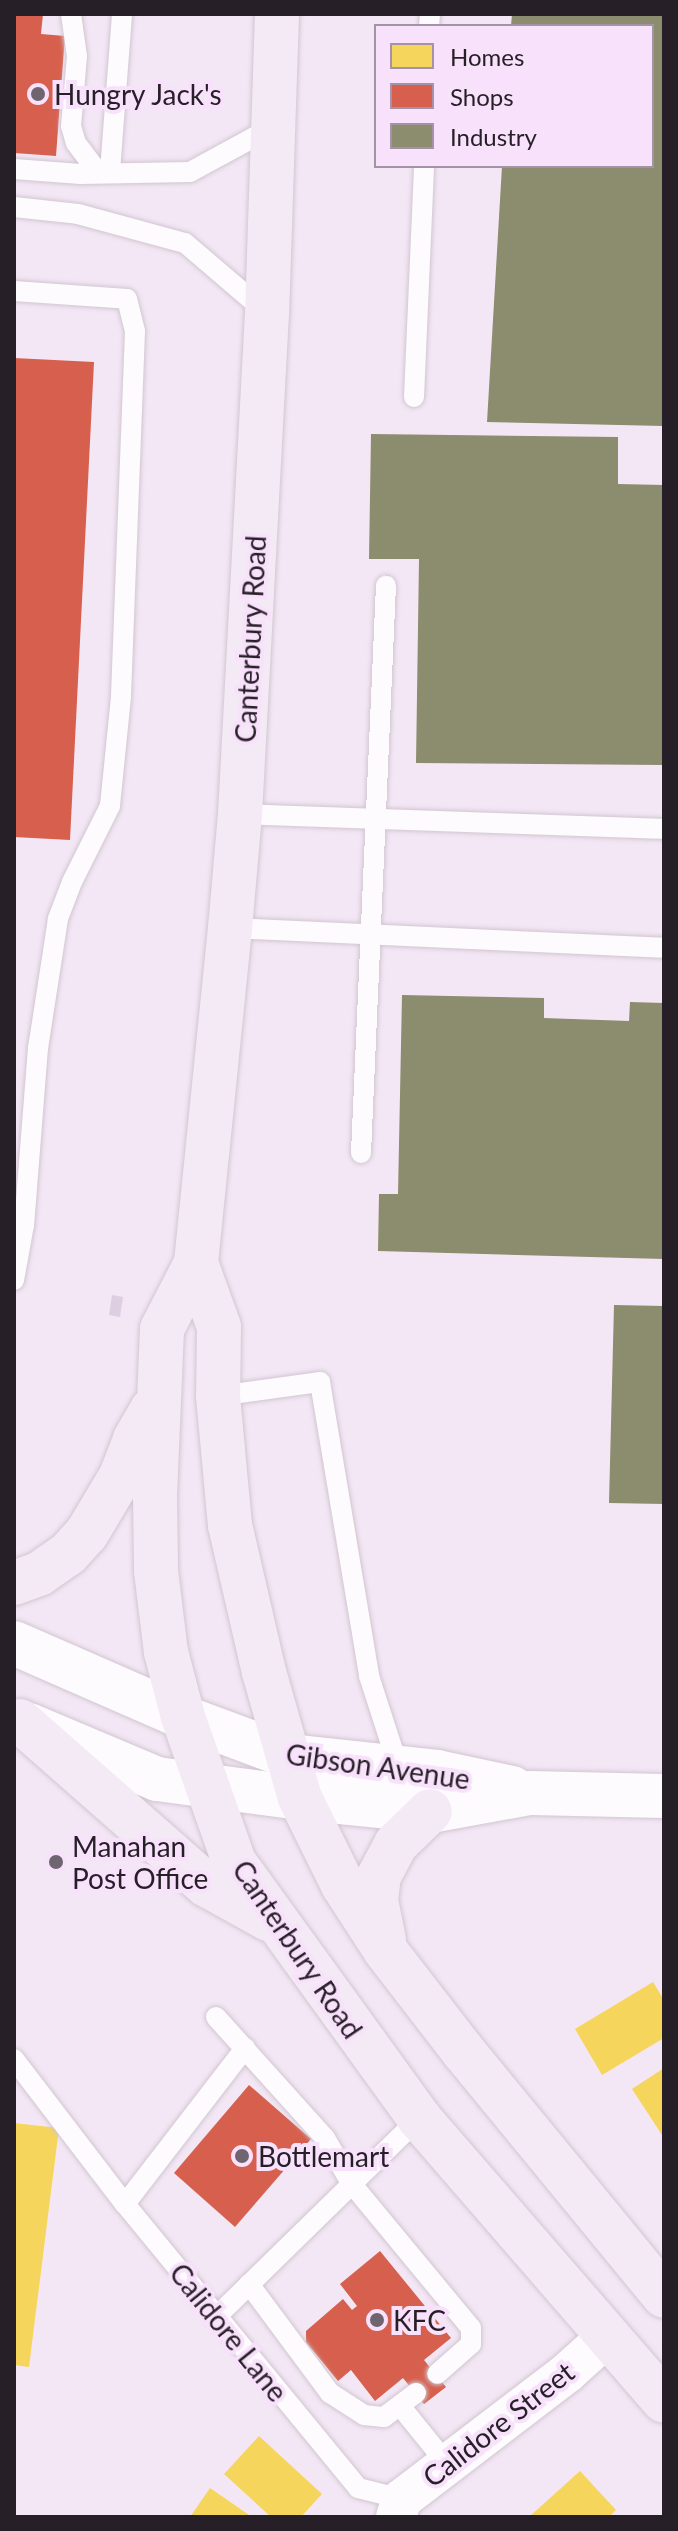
<!DOCTYPE html>
<html>
<head>
<meta charset="utf-8">
<style>
  body { margin:0 }
  #map { position:relative; width:678px; height:2531px; overflow:hidden; background:#f4e7f5; font-family:Lato,sans-serif }
  div>[style] { position:absolute }
  [style*='--x'] { left:calc(var(--x)*1px); top:calc(var(--y)*1px); width:calc(var(--w)*1px); rotate:calc(var(--a)*1deg) }
  .homes>* { inset:0; background:#f6d55c }
  .shops>* { inset:0; background:#d6604d }
  .industry>* { inset:0; background:#8c8c6e }
  .building>* { inset:0; background:#decee1 }
  .roads { filter:drop-shadow(0 0 2px #d0c6d1) drop-shadow(0 0 2px #d0c6d1) }
  .lane>* { height:20px; margin:-10px; padding:0 10px; transform-origin:10px; border-radius:10px; background:#fdfbfe }
  .street>* { height:40px; margin:-20px; padding:0 20px; transform-origin:20px; border-radius:20px; background:#fdfbfe }
  .secondary>* { height:44px; margin:-22px; padding:0 22px; transform-origin:22px; border-radius:22px; background:#fdfbfe }
  .highway>* { height:44px; margin:-22px; padding:0 22px; transform-origin:22px; border-radius:22px; background:#f4eaf5 }
  .dots>* { width:22px; height:22px; translate:-50% -50%; box-sizing:border-box; border:4px solid #f8e1fb; border-radius:50% }
  span { translate:-50% -50%; white-space:nowrap; text-align:center; line-height:1.15; -webkit-text-stroke:8px #f8e1fb; paint-order:stroke }
  .poi-label { font-size:28px; color:#271f28 }
  .left { translate:0 -50%; text-align:left }
  .street-label { font-size:28px; color:#271f28 }
  .frame { position:absolute; inset:0; border:16px solid #271f28; pointer-events:none }
  .legend { position:absolute; left:374px; top:24px; width:280px; height:144px; box-sizing:border-box; background:#f8e1fb; border:2px solid #a493a7; margin:0; padding:10px 14px; list-style:none; font-size:24px; color:#271f28 }
  .legend li { display:flex; align-items:center; gap:16px; height:40px }
  .legend b { width:40px; border:2px solid #a493a7 }
</style>
</head>
<body>
<div id="map">
  <div class="homes">
    <div style="clip-path:polygon(653px 1982px,664px 2000px,664px 2038px,602px 2075px,575px 2029px)"></div>
    <div style="clip-path:polygon(664px 2068px,664px 2138px,632px 2089px)"></div>
    <div style="clip-path:polygon(14px 2123px,59px 2128px,29px 2367px,14px 2365px)"></div>
    <div style="clip-path:polygon(259px 2436px,322px 2494px,301px 2517px,271px 2517px,224px 2474px)"></div>
    <div style="clip-path:polygon(580px 2471px,616px 2510px,609px 2517px,529px 2517px)"></div>
    <div style="clip-path:polygon(210px 2488px,252px 2517px,190px 2517px)"></div>
  </div>
  <div class="shops">
    <div style="clip-path:polygon(14px 14px,43px 14px,41px 34px,65px 36px,56px 156px,14px 153px)"></div>
    <div style="clip-path:polygon(14px 358px,94px 362px,70px 840px,14px 837px)"></div>
    <div style="clip-path:polygon(249px 2085px,311px 2139px,235px 2227px,174px 2173px)"></div>
    <div style="clip-path:polygon(380px 2251px,451px 2338px,424px 2360px,446px 2387px,424px 2404px,403px 2378px,375px 2401px,351px 2370px,338px 2381px,306px 2342px,306px 2331px,343px 2299px,352px 2310px,357px 2306px,340px 2284px)"></div>
  </div>
  <div class="industry">
    <div style="clip-path:polygon(512px 14px,664px 14px,664px 426px,487px 422px,502px 166px,652px 166px,652px 26px,511px 26px)"></div>
    <div style="clip-path:polygon(371px 434px,618px 437px,618px 484px,664px 485px,664px 765px,416px 763px,419px 559px,369px 559px)"></div>
    <div style="clip-path:polygon(402px 995px,544px 998px,544px 1018px,629px 1021px,630px 1002px,664px 1003px,664px 1259px,378px 1251px,379px 1194px,398px 1194px)"></div>
    <div style="clip-path:polygon(614px 1305px,664px 1306px,664px 1504px,609px 1503px)"></div>
  </div>
  <div class="building">
    <div style="clip-path:polygon(112px 1295px,123px 1297px,120px 1317px,109px 1315px)"></div>
  </div>
  <div class="roads">
    <div class="lane">
      <div style="--x:71;--y:14;--w:42;--a:81.9"></div>
      <div style="--x:77;--y:56;--w:70;--a:94.9"></div>
      <div style="--x:71;--y:126;--w:18;--a:74"></div>
      <div style="--x:76;--y:143;--w:36;--a:53"></div>
      <div style="--x:429;--y:26;--w:12;--a:-85"></div>
      <div style="--x:14;--y:169;--w:67;--a:4.3"></div>
      <div style="--x:81;--y:174;--w:109;--a:-1.1"></div>
      <div style="--x:190;--y:172;--w:94;--a:-28.5"></div>
      <div style="--x:110;--y:171;--w:157;--a:-85.6"></div>
      <div style="--x:14;--y:207;--w:64;--a:6.2"></div>
      <div style="--x:78;--y:214;--w:111;--a:15.2"></div>
      <div style="--x:185;--y:243;--w:108;--a:40.5"></div>
      <div style="--x:14;--y:291;--w:113;--a:4"></div>
      <div style="--x:127;--y:299;--w:33;--a:76"></div>
      <div style="--x:135;--y:331;--w:366;--a:92.2"></div>
      <div style="--x:121;--y:697;--w:110;--a:95.8"></div>
      <div style="--x:110;--y:806;--w:85;--a:116.6"></div>
      <div style="--x:72;--y:882;--w:40;--a:111"></div>
      <div style="--x:58;--y:919;--w:131;--a:98.8"></div>
      <div style="--x:38;--y:1048;--w:178;--a:94.5"></div>
      <div style="--x:24;--y:1225;--w:56;--a:100.3"></div>
      <div style="--x:414;--y:397;--w:231;--a:-87.5"></div>
      <div style="--x:240;--y:814;--w:424;--a:2"></div>
      <div style="--x:230;--y:928;--w:434;--a:2.6"></div>
      <div style="--x:361;--y:1153;--w:568;--a:-87.48"></div>
      <div style="--x:218;--y:1396;--w:103;--a:-7.8"></div>
      <div style="--x:320;--y:1382;--w:298;--a:80.5"></div>
      <div style="--x:369;--y:1676;--w:98;--a:72.1"></div>
      <div style="--x:216;--y:2017;--w:163;--a:48"></div>
      <div style="--x:325;--y:2138;--w:52;--a:60"></div>
      <div style="--x:351;--y:2183;--w:188;--a:50.4"></div>
      <div style="--x:471;--y:2328;--w:16;--a:90"></div>
      <div style="--x:471;--y:2344;--w:45;--a:138.6"></div>
      <div style="--x:14;--y:2059;--w:183;--a:52.6"></div>
      <div style="--x:125;--y:2204;--w:367;--a:50.6"></div>
      <div style="--x:358;--y:2488;--w:45;--a:14"></div>
      <div style="--x:125;--y:2204;--w:197;--a:-52.4"></div>
      <div style="--x:249;--y:2284;--w:136;--a:53.4"></div>
      <div style="--x:330;--y:2393;--w:40;--a:32.9"></div>
      <div style="--x:364;--y:2415;--w:20;--a:6"></div>
      <div style="--x:384;--y:2417;--w:40;--a:-37"></div>
      <div style="--x:216;--y:2317;--w:284;--a:-44.4"></div>
      <div style="--x:401;--y:2407;--w:73;--a:51.1"></div>
    </div>
    <div class="street">
      <div style="--x:396;--y:2517;--w:19;--a:-72"></div>
      <div style="--x:402;--y:2499;--w:209;--a:-37.4"></div>
      <div style="--x:568;--y:2372;--w:54;--a:-42"></div>
    </div>
    <div class="secondary">
      <div style="--x:14;--y:1643;--w:184;--a:23.6"></div>
      <div style="--x:183;--y:1717;--w:112;--a:20.4"></div>
      <div style="--x:288;--y:1756;--w:150;--a:6.1"></div>
      <div style="--x:437;--y:1772;--w:77;--a:12"></div>
      <div style="--x:29;--y:1725;--w:139;--a:22.9"></div>
      <div style="--x:157;--y:1779;--w:144;--a:7.6"></div>
      <div style="--x:300;--y:1798;--w:131;--a:5.7"></div>
      <div style="--x:430;--y:1811;--w:102;--a:-10.2"></div>
      <div style="--x:530;--y:1793;--w:134;--a:1.3"></div>
    </div>
    <div class="highway">
      <div style="--x:277;--y:14;--w:299;--a:91.9"></div>
      <div style="--x:267;--y:313;--w:502;--a:93.08"></div>
      <div style="--x:240;--y:814;--w:114;--a:95"></div>
      <div style="--x:230;--y:928;--w:337;--a:95.8"></div>
      <div style="--x:196;--y:1263;--w:74;--a:117.3"></div>
      <div style="--x:162;--y:1329;--w:166;--a:92.4"></div>
      <div style="--x:155;--y:1495;--w:76;--a:89.2"></div>
      <div style="--x:156;--y:1571;--w:82;--a:83"></div>
      <div style="--x:166;--y:1652;--w:67;--a:75.3"></div>
      <div style="--x:183;--y:1717;--w:154;--a:70.6"></div>
      <div style="--x:234;--y:1862;--w:316;--a:54.1"></div>
      <div style="--x:419;--y:2118;--w:374;--a:49.1"></div>
      <div style="--x:196;--y:1263;--w:68;--a:70.2"></div>
      <div style="--x:219;--y:1327;--w:69;--a:90.8"></div>
      <div style="--x:218;--y:1396;--w:130;--a:84.7"></div>
      <div style="--x:230;--y:1525;--w:151;--a:77"></div>
      <div style="--x:264;--y:1672;--w:131;--a:74.1"></div>
      <div style="--x:300;--y:1798;--w:97;--a:63.7"></div>
      <div style="--x:343;--y:1885;--w:77;--a:57.1"></div>
      <div style="--x:385;--y:1950;--w:128;--a:52.3"></div>
      <div style="--x:463;--y:2051;--w:317;--a:50.6"></div>
      <div style="--x:14;--y:1583;--w:27;--a:-20"></div>
      <div style="--x:39;--y:1574;--w:35;--a:-35"></div>
      <div style="--x:68;--y:1554;--w:28;--a:-48"></div>
      <div style="--x:87;--y:1533;--w:66;--a:-59.2"></div>
      <div style="--x:121;--y:1476;--w:40;--a:-69"></div>
      <div style="--x:135;--y:1439;--w:34;--a:-60"></div>
      <div style="--x:20;--y:1721;--w:249;--a:41.3"></div>
      <div style="--x:207;--y:1885;--w:70;--a:29.1"></div>
      <div style="--x:384;--y:1940;--w:41;--a:-101.3"></div>
      <div style="--x:376;--y:1900;--w:24;--a:-83"></div>
      <div style="--x:379;--y:1876;--w:36;--a:-62"></div>
      <div style="--x:396;--y:1844;--w:47;--a:-44.1"></div>
    </div>
  </div>
  <div class="dots">
    <div style="left:38px;top:94px;background:#6f6570"></div>
    <div style="left:56px;top:1862px;background:#6f6570"></div>
    <div style="left:242px;top:2156px;background:#6f6570"></div>
    <div style="left:377px;top:2320px;background:#6f6570"></div>
  </div>
  <div class="poi-label">
    <span class="left" style="left:54px;top:94px">Hungry Jack's</span>
    <span class="left" style="left:72px;top:1862px">Manahan<br>Post Office</span>
    <span class="left" style="left:258px;top:2156px">Bottlemart</span>
    <span class="left" style="left:393px;top:2320px">KFC</span>
  </div>
  <div class="street-label">
    <span style="left:250px;top:639px;rotate:-87deg">Canterbury Road</span>
    <span style="left:378px;top:1766px;rotate:8deg">Gibson Avenue</span>
    <span style="left:298px;top:1949px;rotate:56deg">Canterbury Road</span>
    <span style="left:229px;top:2332px;rotate:51deg">Calidore Lane</span>
    <span style="left:498px;top:2424px;rotate:-38deg">Calidore Street</span>
  </div>
  <div class="frame"></div>
  <ul class="legend">
  <li><b style="height:22px;background:#f6d55c"></b>Homes</li>
  <li><b style="height:22px;background:#d6604d"></b>Shops</li>
  <li><b style="height:22px;background:#8c8c6e"></b>Industry</li>
  </ul>
</div>
</body>
</html>
